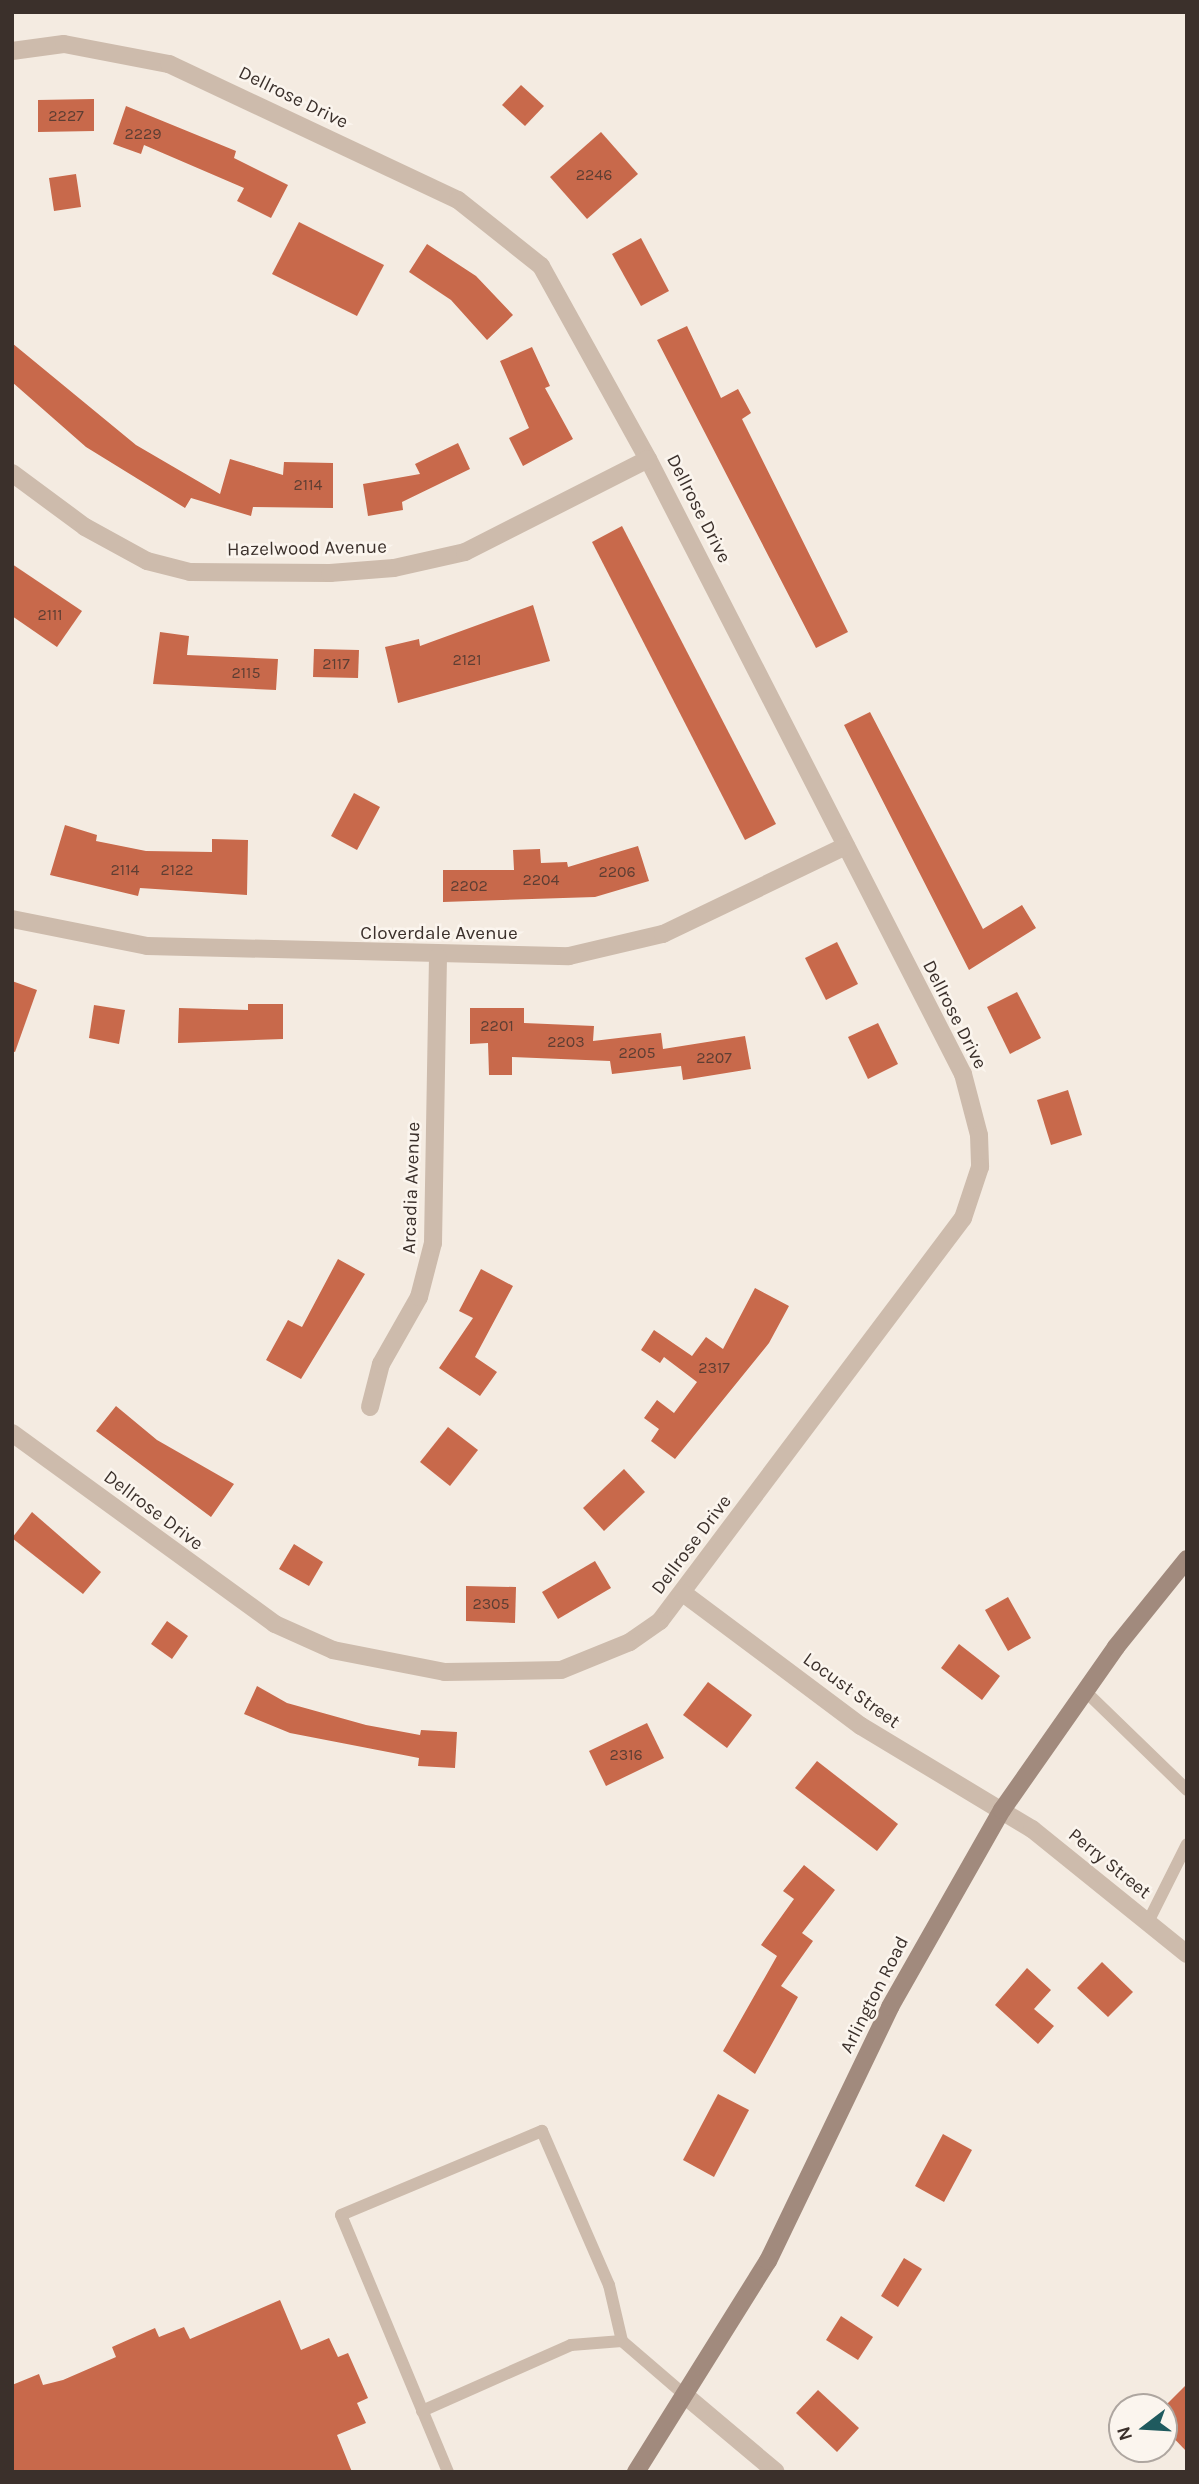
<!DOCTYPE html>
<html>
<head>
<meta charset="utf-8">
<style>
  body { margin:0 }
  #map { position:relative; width:1199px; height:2484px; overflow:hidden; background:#f4ebe1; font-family:Karla,sans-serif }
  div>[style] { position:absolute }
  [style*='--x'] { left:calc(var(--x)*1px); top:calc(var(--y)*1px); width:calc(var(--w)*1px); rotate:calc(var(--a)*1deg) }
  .building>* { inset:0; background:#c8694b }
  .lane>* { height:12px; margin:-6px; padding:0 6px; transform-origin:6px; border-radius:6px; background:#cdbbac }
  .street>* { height:18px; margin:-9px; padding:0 9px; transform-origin:9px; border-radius:9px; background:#cdbbac }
  .secondary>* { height:18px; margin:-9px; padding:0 9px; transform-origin:9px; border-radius:9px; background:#a18a7d }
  span { translate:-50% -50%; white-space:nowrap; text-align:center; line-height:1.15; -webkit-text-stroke:5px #fbf5ee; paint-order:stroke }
  .number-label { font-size:16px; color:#5e3e33 }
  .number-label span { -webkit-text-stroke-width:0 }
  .street-label { font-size:19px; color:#3b302b }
  .frame { position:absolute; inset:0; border:14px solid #3b302b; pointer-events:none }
  .north { position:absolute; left:1108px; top:2393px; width:70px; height:70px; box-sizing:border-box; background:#fbf5ee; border:2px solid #aea6a0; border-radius:50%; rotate:253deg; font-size:19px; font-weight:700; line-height:28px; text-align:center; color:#3b302b }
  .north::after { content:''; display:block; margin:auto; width:24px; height:32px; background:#1f5a5e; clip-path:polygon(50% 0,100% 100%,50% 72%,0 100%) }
</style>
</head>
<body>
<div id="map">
  <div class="building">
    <div style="clip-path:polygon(521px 85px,544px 106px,525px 126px,502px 105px)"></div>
    <div style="clip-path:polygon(94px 99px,94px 131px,38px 132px,38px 100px)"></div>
    <div style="clip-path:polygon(126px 106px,236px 151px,234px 158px,288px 185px,271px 218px,237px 201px,244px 188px,144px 145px,141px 154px,113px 144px)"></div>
    <div style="clip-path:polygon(601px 132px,638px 174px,587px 219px,550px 177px)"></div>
    <div style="clip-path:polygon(76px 174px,81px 207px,54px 211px,49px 178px)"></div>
    <div style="clip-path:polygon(299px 222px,384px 265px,357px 316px,272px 274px)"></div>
    <div style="clip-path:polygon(641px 238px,669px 291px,641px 306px,612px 254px)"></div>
    <div style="clip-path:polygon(427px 244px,476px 276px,513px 315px,487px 340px,451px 300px,409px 272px)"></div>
    <div style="clip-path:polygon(687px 326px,721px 398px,738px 389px,751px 413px,742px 419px,848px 632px,816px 648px,657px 340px)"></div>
    <div style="clip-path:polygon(12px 343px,136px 445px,220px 494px,230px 459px,283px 475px,284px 462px,333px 463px,333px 508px,253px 507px,251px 516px,191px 498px,185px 508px,86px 447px,12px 382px)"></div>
    <div style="clip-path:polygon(532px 347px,550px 386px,545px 388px,573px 439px,523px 466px,509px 438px,529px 428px,500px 361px)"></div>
    <div style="clip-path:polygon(458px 443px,470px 469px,402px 502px,403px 510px,368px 516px,363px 484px,420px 474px,415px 464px)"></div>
    <div style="clip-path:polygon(622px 526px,776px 824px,745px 840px,592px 542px)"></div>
    <div style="clip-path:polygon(12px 564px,82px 611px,57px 647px,12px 616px)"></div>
    <div style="clip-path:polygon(533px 605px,550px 661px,398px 703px,385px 647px,419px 639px,420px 646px)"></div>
    <div style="clip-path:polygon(160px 632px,189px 636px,187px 655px,278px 659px,276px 690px,153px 684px)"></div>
    <div style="clip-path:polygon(314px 649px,359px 650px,358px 678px,313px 677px)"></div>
    <div style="clip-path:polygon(870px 712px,983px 929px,1022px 905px,1036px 928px,969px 970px,844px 725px)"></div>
    <div style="clip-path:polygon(354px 793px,380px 807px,357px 850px,331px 836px)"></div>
    <div style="clip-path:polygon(65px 825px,97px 835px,96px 841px,146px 851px,212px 852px,212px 839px,248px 840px,247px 895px,140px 888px,138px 896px,50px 875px)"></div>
    <div style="clip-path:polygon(638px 846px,649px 881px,595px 897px,443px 902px,443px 870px,514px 870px,513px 850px,540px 849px,541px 863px,567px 862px,568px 867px)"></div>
    <div style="clip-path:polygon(837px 942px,858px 984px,826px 1000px,805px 958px)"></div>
    <div style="clip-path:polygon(12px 981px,37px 990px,15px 1052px,12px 1051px)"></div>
    <div style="clip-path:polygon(1017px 992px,1041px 1038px,1010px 1054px,987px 1007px)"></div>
    <div style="clip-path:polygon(248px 1004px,283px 1004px,283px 1039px,178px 1043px,179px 1008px,248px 1010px)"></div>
    <div style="clip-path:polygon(94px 1005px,125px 1010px,119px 1044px,89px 1038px)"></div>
    <div style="clip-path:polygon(470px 1008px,524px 1008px,524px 1023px,594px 1026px,593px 1041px,661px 1033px,663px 1049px,745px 1036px,751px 1069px,683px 1080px,681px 1066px,612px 1074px,610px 1061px,512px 1057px,512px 1075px,489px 1075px,488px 1043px,470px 1044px)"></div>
    <div style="clip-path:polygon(878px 1023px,898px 1064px,868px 1079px,848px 1037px)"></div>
    <div style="clip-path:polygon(1068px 1090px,1082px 1135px,1051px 1145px,1037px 1100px)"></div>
    <div style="clip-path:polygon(338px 1259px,365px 1274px,301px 1379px,266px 1360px,288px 1320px,302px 1327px)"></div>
    <div style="clip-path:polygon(481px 1269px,513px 1286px,475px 1357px,497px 1372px,480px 1396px,439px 1368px,473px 1318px,459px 1311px)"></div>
    <div style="clip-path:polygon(755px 1288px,789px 1306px,769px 1343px,675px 1459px,651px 1441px,659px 1429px,644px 1418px,657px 1400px,674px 1413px,697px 1382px,664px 1357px,660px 1363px,641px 1350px,654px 1330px,692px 1356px,706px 1337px,723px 1349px)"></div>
    <div style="clip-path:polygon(116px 1406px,157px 1440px,234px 1484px,211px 1517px,96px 1431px)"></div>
    <div style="clip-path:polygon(448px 1427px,478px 1450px,450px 1486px,420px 1462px)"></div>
    <div style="clip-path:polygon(624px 1469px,645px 1492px,604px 1531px,583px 1508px)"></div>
    <div style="clip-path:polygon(32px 1512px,101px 1572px,83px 1594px,12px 1538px)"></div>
    <div style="clip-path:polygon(294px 1544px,323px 1562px,309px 1586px,279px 1569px)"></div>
    <div style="clip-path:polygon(595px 1561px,611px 1588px,558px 1619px,542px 1592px)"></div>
    <div style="clip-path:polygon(466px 1586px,516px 1587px,515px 1623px,466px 1621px)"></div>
    <div style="clip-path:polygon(1008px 1597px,1031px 1638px,1008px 1651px,985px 1610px)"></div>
    <div style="clip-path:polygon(167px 1621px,188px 1636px,172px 1659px,151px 1644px)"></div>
    <div style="clip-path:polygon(959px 1644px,1000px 1676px,982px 1700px,941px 1668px)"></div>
    <div style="clip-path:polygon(708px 1682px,752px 1715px,727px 1748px,683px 1715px)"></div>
    <div style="clip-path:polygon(257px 1686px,287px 1703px,366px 1725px,420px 1735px,421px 1730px,457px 1732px,455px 1768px,418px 1766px,419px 1758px,290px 1733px,244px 1714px)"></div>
    <div style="clip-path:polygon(647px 1723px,664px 1758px,606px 1786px,589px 1751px)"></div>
    <div style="clip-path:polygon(817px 1761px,898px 1824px,877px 1851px,795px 1788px)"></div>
    <div style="clip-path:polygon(804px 1865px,835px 1890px,802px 1933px,813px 1941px,781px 1986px,798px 1997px,755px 2074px,723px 2051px,777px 1956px,761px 1945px,794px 1899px,783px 1891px)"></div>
    <div style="clip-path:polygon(1102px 1962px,1133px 1992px,1108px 2017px,1077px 1988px)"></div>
    <div style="clip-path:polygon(1027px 1968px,1051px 1990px,1034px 2009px,1054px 2026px,1038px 2044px,995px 2005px)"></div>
    <div style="clip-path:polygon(718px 2094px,749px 2110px,714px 2177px,683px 2160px)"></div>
    <div style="clip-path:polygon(943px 2134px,972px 2150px,944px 2202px,915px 2186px)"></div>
    <div style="clip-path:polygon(904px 2258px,922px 2269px,898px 2307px,881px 2296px)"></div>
    <div style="clip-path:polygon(280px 2300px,301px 2350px,329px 2338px,338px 2357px,348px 2353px,368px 2398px,357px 2403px,366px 2423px,337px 2435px,352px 2472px,12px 2472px,12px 2385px,39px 2374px,43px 2385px,63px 2380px,116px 2357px,112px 2347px,155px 2328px,159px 2337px,184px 2327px,190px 2339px)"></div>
    <div style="clip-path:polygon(841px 2316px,873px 2337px,858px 2360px,826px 2340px)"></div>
    <div style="clip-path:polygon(1187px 2384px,1187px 2452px,1164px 2428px,1164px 2407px)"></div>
    <div style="clip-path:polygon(818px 2390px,859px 2428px,837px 2452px,796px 2413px)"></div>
  </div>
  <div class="lane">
    <div style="--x:1085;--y:1691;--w:142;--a:44.1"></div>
    <div style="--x:1148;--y:1922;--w:87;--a:-63.4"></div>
    <div style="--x:422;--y:2411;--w:163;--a:-23.9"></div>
    <div style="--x:571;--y:2345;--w:51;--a:-4.5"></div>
    <div style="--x:448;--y:2472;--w:278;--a:-112.6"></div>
    <div style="--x:341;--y:2215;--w:218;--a:-22.7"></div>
    <div style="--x:542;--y:2131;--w:168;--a:66.5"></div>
    <div style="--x:609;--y:2285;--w:57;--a:76.9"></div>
    <div style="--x:622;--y:2341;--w:86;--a:40.7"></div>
  </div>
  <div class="street">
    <div style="--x:12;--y:51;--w:52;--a:-7.7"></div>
    <div style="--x:64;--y:44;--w:107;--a:10.8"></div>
    <div style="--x:169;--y:64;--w:319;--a:25.2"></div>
    <div style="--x:458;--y:200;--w:106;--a:38.5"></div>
    <div style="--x:541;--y:266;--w:221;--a:61"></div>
    <div style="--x:648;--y:459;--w:691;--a:62.88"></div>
    <div style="--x:963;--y:1074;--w:63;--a:75.3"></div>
    <div style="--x:979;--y:1135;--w:32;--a:88"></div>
    <div style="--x:980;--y:1167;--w:54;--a:108.4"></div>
    <div style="--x:963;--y:1218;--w:504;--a:126.94"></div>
    <div style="--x:660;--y:1621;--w:37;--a:145"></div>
    <div style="--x:630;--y:1642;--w:74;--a:157.9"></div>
    <div style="--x:561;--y:1670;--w:116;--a:179"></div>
    <div style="--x:445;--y:1672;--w:114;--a:-168.9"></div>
    <div style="--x:333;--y:1650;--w:64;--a:-155.9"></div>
    <div style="--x:275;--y:1624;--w:325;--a:-144"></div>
    <div style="--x:12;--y:473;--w:91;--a:36.5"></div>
    <div style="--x:85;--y:527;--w:71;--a:28.7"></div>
    <div style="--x:147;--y:561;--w:44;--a:14.3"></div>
    <div style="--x:190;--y:572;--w:140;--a:0.4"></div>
    <div style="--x:330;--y:573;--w:64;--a:-4.5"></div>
    <div style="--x:394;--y:568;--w:73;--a:-12.7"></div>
    <div style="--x:465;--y:552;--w:205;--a:-26.9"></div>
    <div style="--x:12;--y:919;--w:138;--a:11.3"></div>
    <div style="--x:147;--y:946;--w:422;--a:1.4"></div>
    <div style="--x:569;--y:956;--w:97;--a:-13.2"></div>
    <div style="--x:663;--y:934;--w:203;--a:-25.7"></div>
    <div style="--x:370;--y:1407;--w:44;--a:-75.7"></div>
    <div style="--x:381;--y:1364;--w:77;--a:-60.4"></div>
    <div style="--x:419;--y:1297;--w:56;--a:-75.5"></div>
    <div style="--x:433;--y:1243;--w:286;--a:-89"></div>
    <div style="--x:683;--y:1593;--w:222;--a:36.8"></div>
    <div style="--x:861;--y:1726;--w:200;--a:31.1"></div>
    <div style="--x:1032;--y:1829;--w:199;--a:38.9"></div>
    <div style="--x:687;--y:2397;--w:116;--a:40.1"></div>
  </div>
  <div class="secondary">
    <div style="--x:636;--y:2472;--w:249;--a:-58"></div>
    <div style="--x:768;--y:2261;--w:282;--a:-64.3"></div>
    <div style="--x:890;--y:2007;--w:227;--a:-60.4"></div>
    <div style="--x:1002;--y:1810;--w:199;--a:-55"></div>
    <div style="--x:1116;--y:1647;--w:113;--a:-51.1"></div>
  </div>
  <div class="number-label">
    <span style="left:66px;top:116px">2227</span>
    <span style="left:143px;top:134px">2229</span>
    <span style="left:594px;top:175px">2246</span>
    <span style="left:308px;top:485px">2114</span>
    <span style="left:50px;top:615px">2111</span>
    <span style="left:467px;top:660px">2121</span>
    <span style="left:336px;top:664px">2117</span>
    <span style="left:246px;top:673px">2115</span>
    <span style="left:125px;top:870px">2114</span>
    <span style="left:177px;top:870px">2122</span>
    <span style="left:617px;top:872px">2206</span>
    <span style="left:541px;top:880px">2204</span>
    <span style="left:469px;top:886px">2202</span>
    <span style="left:497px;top:1026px">2201</span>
    <span style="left:566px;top:1042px">2203</span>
    <span style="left:637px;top:1053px">2205</span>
    <span style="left:714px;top:1058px">2207</span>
    <span style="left:714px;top:1368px">2317</span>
    <span style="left:491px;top:1604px">2305</span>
    <span style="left:626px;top:1755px">2316</span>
  </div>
  <div class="street-label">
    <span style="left:293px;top:98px;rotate:26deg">Dellrose Drive</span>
    <span style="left:698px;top:509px;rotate:63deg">Dellrose Drive</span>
    <span style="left:307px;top:549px;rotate:-1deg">Hazelwood Avenue</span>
    <span style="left:439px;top:934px">Cloverdale Avenue</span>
    <span style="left:954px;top:1015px;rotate:63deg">Dellrose Drive</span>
    <span style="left:412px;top:1188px;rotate:-88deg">Arcadia Avenue</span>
    <span style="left:153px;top:1511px;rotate:37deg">Dellrose Drive</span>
    <span style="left:692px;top:1545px;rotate:-53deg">Dellrose Drive</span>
    <span style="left:851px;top:1691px;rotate:36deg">Locust Street</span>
    <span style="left:1109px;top:1864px;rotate:39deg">Perry Street</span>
    <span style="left:875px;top:1995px;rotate:-63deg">Arlington Road</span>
  </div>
  <div class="frame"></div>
  <div class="north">N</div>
</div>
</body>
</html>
